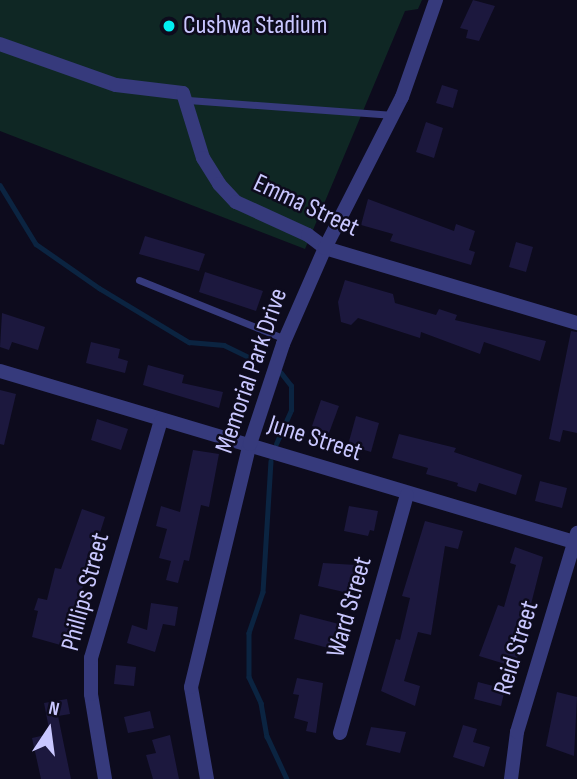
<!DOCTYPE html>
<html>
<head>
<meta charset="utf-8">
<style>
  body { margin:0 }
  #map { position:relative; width:577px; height:779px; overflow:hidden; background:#0d0b1d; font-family:"Sofia Sans Condensed",sans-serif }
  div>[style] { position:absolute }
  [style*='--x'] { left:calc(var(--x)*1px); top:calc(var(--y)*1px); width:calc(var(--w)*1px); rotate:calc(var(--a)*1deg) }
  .green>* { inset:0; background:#0f2724 }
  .stream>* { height:4.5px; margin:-2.25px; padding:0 2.25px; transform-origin:2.25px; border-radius:2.25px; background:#0b2441 }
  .building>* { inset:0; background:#1c183e }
  .lane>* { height:7px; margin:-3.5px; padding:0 3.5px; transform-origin:3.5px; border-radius:3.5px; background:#363a7c }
  .street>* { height:14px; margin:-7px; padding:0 7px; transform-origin:7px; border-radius:7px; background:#363a7c }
  .dots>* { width:19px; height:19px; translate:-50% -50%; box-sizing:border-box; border:4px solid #0d0b1d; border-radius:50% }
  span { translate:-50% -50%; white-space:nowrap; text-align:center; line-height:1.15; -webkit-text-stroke:5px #0d0b1d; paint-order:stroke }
  .poi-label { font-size:26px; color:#c9c7ff }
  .left { translate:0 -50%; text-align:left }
  .street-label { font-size:26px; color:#c9c7ff }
  .north { position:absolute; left:14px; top:695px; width:70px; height:70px; -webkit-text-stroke:5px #0d0b1d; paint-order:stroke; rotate:13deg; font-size:19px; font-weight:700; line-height:28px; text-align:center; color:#c9c7ff }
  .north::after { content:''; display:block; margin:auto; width:24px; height:32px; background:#c9c7ff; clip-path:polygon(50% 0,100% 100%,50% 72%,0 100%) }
</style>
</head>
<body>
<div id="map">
  <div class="green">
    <div style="clip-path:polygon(0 0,422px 0,418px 9px,405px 11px,305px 249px,0 131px)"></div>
  </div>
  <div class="stream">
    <div style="--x:0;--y:185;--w:69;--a:58.6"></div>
    <div style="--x:36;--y:244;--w:77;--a:34.9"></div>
    <div style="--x:99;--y:288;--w:105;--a:31"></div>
    <div style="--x:189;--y:342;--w:35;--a:5"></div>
    <div style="--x:224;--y:345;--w:34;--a:26"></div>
    <div style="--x:276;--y:444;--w:37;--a:-66"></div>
    <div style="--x:291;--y:410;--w:24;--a:-90"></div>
    <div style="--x:291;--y:386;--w:16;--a:-128"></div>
    <div style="--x:271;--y:461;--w:131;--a:93.5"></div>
    <div style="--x:263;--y:592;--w:43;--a:108.9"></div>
    <div style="--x:249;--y:633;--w:44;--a:90"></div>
    <div style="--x:249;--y:677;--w:29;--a:65"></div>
    <div style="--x:261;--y:703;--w:34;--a:80"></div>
    <div style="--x:267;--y:736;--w:47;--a:65.1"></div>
  </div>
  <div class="building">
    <div style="clip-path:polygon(473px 0,495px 6px,479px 41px,466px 38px,468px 30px,460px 28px)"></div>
    <div style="clip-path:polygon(442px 85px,458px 90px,453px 108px,436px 103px)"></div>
    <div style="clip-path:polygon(426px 122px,443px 128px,434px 158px,416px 152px)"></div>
    <div style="clip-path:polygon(368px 199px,454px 231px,456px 224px,475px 231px,469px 250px,475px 252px,471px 265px,390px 241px,393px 234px,361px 225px)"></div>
    <div style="clip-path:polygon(145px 236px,205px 254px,199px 271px,139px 254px)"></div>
    <div style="clip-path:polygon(516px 242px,533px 247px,526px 272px,509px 267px)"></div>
    <div style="clip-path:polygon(205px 272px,263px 291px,256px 311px,199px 292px)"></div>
    <div style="clip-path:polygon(345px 280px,393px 294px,395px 303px,436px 315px,439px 309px,457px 315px,455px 320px,546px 341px,540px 361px,484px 342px,480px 354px,421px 332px,420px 338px,358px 318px,351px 325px,341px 322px,338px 302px)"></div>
    <div style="clip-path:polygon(2px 313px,45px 327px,38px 350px,12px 342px,9px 350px,0 347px)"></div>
    <div style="clip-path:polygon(571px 331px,577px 332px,577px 433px,563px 430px,560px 442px,549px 439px)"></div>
    <div style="clip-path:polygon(91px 342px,120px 349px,118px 358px,128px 361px,125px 373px,86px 363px)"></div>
    <div style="clip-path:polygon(148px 365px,184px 375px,182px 383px,223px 392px,219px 408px,143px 385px)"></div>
    <div style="clip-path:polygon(0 390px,16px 394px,4px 445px,0 444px)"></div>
    <div style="clip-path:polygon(321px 400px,339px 406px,329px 433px,312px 426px)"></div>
    <div style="clip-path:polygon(356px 416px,379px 423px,371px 452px,348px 445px)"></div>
    <div style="clip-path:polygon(97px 419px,128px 429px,121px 450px,91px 440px)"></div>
    <div style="clip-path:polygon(399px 434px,456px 448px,454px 452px,522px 475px,516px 495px,479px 483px,476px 492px,457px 486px,458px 483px,426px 474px,428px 468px,392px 458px)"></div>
    <div style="clip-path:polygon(193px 450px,219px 454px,209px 507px,201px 505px,189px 561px,184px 560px,178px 583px,166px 580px,171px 561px,159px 558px,167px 529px,156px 526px,161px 506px,180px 512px)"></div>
    <div style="clip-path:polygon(540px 481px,567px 488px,562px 508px,535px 501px)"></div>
    <div style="clip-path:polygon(349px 506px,378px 511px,374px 531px,370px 530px,368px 536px,344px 531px)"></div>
    <div style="clip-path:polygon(82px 509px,105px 517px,64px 646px,32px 637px,38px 611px,34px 610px,38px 598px,47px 600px,55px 568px,61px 569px)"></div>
    <div style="clip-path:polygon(425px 521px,463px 531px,458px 549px,445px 546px,431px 635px,418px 632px,404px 681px,420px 686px,415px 706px,381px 691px,396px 639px,400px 640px,410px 598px,402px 596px)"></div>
    <div style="clip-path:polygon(515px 547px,543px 557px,515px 667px,479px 656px,498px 605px,504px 607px,516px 565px,510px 563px)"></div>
    <div style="clip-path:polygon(323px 563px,356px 565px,355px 588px,349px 587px,348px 593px,318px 586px)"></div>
    <div style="clip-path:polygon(151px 603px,178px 607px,175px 626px,163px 624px,155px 652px,127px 643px,132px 625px,147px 630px)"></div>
    <div style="clip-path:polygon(300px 614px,339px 624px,332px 649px,294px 639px)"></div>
    <div style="clip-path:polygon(116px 665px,136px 667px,134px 686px,114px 684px)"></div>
    <div style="clip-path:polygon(297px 678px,323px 683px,316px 733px,306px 731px,308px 722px,294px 718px,299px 695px,293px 694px)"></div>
    <div style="clip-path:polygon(478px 682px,505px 689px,501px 706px,474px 699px)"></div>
    <div style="clip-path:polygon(557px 692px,577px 697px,574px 756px,546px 746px)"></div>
    <div style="clip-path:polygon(67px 699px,70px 714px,58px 716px,71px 779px,41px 779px,32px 738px,50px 734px,44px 703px)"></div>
    <div style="clip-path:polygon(150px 711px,154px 728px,128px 733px,124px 717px)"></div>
    <div style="clip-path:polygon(463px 725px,477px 729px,473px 742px,490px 747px,484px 767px,453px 757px)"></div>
    <div style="clip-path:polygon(371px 727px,406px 732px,400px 753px,366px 745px)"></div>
    <div style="clip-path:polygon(170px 735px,179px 779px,153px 779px,146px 755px,156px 753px,152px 740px)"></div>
  </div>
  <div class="lane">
    <div style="--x:188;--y:100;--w:206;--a:4.2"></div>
    <div style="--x:139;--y:280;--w:157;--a:22"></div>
  </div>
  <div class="street">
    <div style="--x:0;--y:44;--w:123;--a:19.5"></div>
    <div style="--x:116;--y:85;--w:67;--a:6.8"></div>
    <div style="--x:183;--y:93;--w:68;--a:72.9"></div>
    <div style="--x:203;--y:158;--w:31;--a:58"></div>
    <div style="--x:219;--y:184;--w:25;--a:47"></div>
    <div style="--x:236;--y:202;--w:79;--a:24.6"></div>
    <div style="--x:308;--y:235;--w:21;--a:37"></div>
    <div style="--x:325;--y:248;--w:263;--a:16.6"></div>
    <div style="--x:0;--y:371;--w:599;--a:16.59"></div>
    <div style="--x:340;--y:733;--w:247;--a:-74.3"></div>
    <div style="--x:105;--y:779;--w:86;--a:-99.4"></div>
    <div style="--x:91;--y:694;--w:36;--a:-90"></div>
    <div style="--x:91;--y:658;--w:248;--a:-73.6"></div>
    <div style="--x:207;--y:779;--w:93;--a:-99.9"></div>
    <div style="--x:191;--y:687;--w:250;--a:-76.4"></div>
    <div style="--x:250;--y:444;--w:105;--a:-71.7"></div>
    <div style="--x:283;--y:344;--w:105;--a:-66.4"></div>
    <div style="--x:325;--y:248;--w:169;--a:-63"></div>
    <div style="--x:402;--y:97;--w:103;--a:-70.7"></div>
    <div style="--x:511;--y:779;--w:47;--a:-82.7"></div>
    <div style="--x:517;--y:732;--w:208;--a:-73.2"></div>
  </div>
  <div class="dots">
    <div style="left:169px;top:26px;background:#01eef2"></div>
  </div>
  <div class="poi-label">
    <span class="left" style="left:183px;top:26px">Cushwa Stadium</span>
  </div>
  <div class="street-label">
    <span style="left:306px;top:206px;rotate:25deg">Emma Street</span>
    <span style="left:252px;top:371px;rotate:-71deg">Memorial Park Drive</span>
    <span style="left:315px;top:439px;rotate:18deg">June Street</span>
    <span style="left:86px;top:592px;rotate:-75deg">Phillips Street</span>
    <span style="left:350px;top:607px;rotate:-74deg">Ward Street</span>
    <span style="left:517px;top:648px;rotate:-73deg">Reid Street</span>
  </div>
  <div class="north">N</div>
</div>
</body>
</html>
